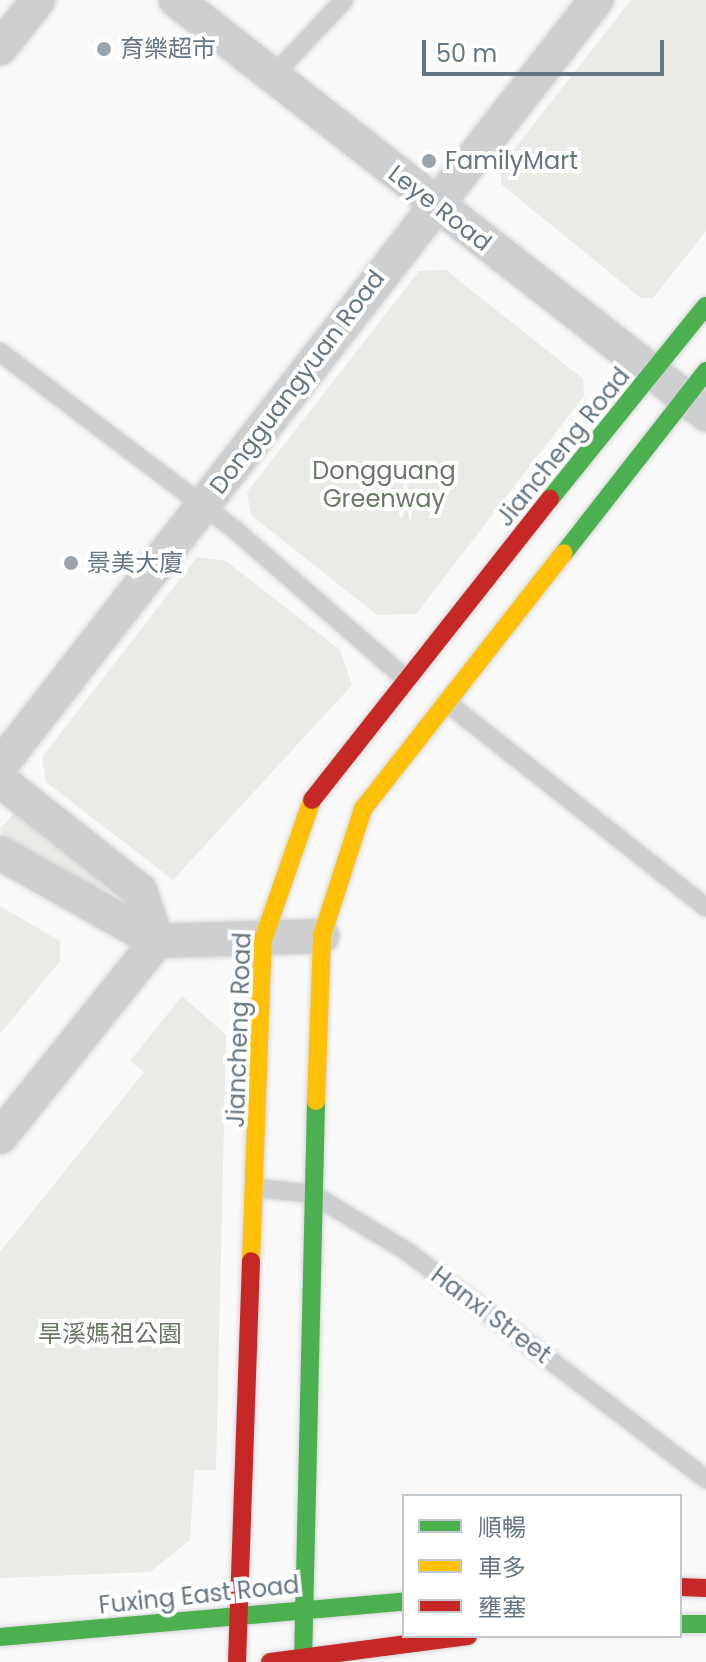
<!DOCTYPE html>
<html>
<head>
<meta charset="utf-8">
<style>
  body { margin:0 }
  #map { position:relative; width:706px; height:1662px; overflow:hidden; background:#f9f9f9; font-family:Poppins,"Noto Sans TC",sans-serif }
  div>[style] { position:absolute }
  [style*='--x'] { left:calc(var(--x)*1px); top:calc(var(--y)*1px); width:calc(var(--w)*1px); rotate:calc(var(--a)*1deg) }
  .green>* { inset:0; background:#e8ebe6 }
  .roads { filter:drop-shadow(0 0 2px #d5d6d7) drop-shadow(0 0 2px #d5d6d7) }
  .lane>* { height:18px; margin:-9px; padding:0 9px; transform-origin:9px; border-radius:9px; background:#cecfd0 }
  .street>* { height:34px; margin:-17px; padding:0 17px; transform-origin:17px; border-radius:17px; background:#cecfd0 }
  .fast>* { height:18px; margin:-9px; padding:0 9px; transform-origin:9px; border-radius:9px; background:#4caf50 }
  .slow>* { height:18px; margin:-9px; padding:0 9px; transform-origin:9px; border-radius:9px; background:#ffc107 }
  .jam>* { height:18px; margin:-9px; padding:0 9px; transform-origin:9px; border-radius:9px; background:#c62828 }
  .dots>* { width:22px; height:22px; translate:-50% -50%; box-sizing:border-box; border:4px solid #fff; border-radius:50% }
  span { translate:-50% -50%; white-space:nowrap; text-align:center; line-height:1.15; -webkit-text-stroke:8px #fff; paint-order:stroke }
  .poi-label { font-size:24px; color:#657683 }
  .left { translate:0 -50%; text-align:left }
  .street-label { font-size:24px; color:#657683 }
  .park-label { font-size:24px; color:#687a64 }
  .legend { position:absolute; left:402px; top:1494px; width:280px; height:144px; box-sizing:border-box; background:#fff; border:2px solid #c1c8cd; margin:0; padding:10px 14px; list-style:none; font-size:24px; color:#657683 }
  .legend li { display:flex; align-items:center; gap:16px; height:40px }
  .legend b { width:40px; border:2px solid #c1c8cd }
  .scale { position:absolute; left:422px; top:40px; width:242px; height:36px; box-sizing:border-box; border:4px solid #657683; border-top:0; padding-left:10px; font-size:24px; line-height:28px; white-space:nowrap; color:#657683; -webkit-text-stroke:6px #fff; paint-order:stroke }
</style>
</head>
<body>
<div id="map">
  <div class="green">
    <div style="clip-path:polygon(631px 0,706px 0,706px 231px,653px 298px,641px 298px,501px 184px,501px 166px)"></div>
    <div style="clip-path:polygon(446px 270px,583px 379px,584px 396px,416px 614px,377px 615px,251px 515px,247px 492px,419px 271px)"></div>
    <div style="clip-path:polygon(197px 557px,226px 561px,340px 650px,352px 685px,173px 880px,46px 782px,42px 757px)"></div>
    <div style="clip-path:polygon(14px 813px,110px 883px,103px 892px,5px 839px,0 829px)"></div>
    <div style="clip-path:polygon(0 906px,60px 941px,60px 961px,0 1034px)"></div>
    <div style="clip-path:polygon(182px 996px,226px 1035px,216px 1470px,194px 1470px,190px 1540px,150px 1572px,0 1578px,0 1252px,144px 1072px,130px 1061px)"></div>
  </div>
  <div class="roads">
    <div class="lane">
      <div style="--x:272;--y:77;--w:105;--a:-46.9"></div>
      <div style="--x:0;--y:352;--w:295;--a:37.1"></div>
      <div style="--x:235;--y:530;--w:227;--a:41.1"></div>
      <div style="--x:446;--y:702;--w:331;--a:38.3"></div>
      <div style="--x:258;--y:1188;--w:54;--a:6.3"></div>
      <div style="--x:312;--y:1194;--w:112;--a:31.1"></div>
      <div style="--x:408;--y:1252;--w:375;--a:37.3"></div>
    </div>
    <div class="street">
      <div style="--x:176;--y:0;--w:673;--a:37.99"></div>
      <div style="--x:0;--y:48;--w:61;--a:-51.6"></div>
      <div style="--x:0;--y:766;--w:971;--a:-52.11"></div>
      <div style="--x:0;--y:780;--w:179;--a:38.4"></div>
      <div style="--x:140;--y:891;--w:53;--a:71.2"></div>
      <div style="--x:0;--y:853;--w:180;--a:29.3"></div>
      <div style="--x:0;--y:1137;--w:251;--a:-51.3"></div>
      <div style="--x:157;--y:941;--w:165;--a:-1.7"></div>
    </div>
    <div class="fast">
      <div style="--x:550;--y:499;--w:248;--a:-51.1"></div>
      <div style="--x:564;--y:553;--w:231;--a:-52"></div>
      <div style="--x:680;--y:1624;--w:26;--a:0"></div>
      <div style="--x:0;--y:1637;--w:406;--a:-5"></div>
      <div style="--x:303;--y:1662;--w:561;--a:-88.67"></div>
    </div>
    <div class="slow">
      <div style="--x:316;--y:1101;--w:165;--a:-87.9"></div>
      <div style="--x:322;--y:936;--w:133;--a:-72.1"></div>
      <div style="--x:363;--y:809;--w:325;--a:-51.9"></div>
      <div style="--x:251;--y:1261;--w:321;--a:-87.9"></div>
      <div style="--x:263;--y:940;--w:148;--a:-70.7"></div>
    </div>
    <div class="jam">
      <div style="--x:312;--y:800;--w:384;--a:-51.7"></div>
      <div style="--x:680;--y:1587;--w:26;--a:2"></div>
      <div style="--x:237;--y:1662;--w:401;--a:-88"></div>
      <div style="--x:270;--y:1662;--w:200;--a:-7.5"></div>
    </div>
  </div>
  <div class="dots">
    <div style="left:104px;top:49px;background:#99a4ac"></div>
    <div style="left:429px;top:161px;background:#99a4ac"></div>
    <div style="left:71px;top:563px;background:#99a4ac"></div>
  </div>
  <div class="poi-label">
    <span class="left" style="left:120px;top:49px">育樂超市</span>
    <span class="left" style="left:445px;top:161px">FamilyMart</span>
    <span class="left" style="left:87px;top:563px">景美大廈</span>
  </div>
  <div class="street-label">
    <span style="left:440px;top:208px;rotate:38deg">Leye Road</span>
    <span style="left:297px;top:382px;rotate:-53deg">Dongguangyuan Road</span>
    <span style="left:563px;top:447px;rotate:-51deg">Jiancheng Road</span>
    <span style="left:239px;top:1030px;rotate:-88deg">Jiancheng Road</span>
    <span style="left:491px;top:1315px;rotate:37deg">Hanxi Street</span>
    <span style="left:199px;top:1595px;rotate:-6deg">Fuxing East Road</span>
  </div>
  <div class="park-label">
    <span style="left:384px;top:485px">Dongguang<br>Greenway</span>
    <span style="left:110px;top:1334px">旱溪媽祖公園</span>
  </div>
  <ul class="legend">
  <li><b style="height:10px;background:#4caf50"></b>順暢</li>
  <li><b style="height:10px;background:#ffc107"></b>車多</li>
  <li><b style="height:10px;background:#c62828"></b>壅塞</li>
  </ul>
  <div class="scale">50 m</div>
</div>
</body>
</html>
